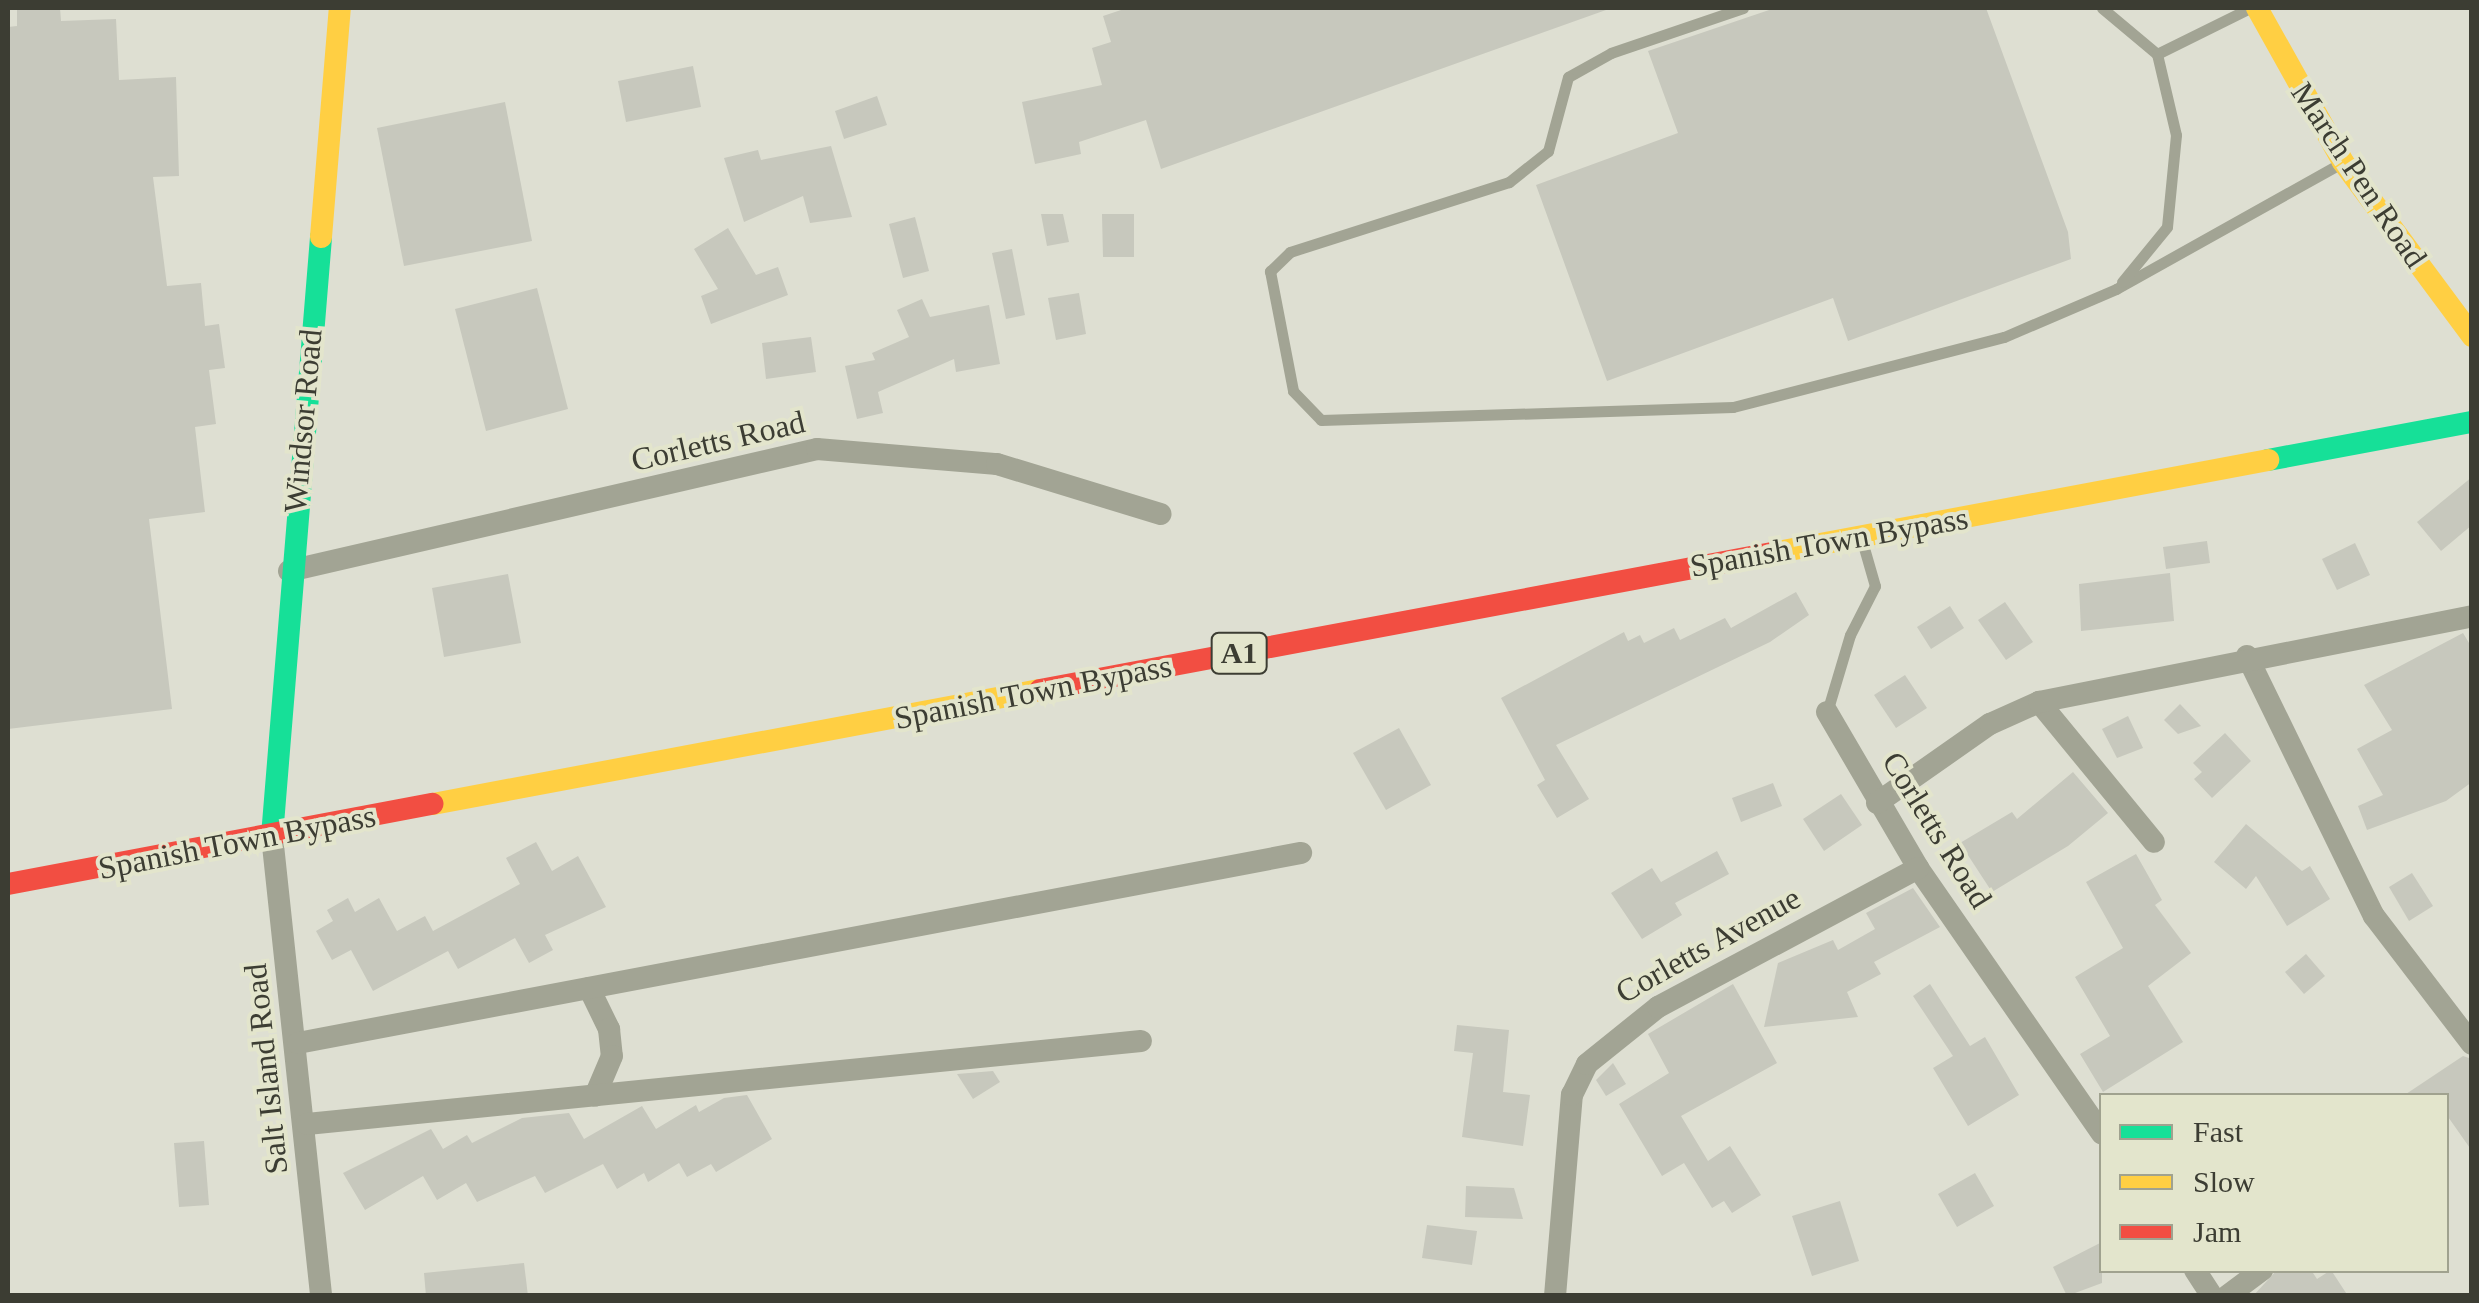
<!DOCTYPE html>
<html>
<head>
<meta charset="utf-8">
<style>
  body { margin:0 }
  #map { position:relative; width:2479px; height:1303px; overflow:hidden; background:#dedfd2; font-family:Georgia,serif }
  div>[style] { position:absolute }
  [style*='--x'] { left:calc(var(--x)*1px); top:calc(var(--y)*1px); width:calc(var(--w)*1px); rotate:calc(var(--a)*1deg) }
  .building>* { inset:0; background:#c7c8bd }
  .lane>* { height:11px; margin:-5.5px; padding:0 5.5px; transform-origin:5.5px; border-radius:5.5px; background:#a2a494 }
  .street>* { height:22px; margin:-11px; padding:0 11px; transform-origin:11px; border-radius:11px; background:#a2a494 }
  .fast>* { height:22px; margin:-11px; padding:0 11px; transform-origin:11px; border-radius:11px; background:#16e098 }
  .slow>* { height:22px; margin:-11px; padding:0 11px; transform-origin:11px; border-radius:11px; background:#ffcf43 }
  .jam>* { height:22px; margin:-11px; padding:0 11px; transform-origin:11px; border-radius:11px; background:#f24e42 }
  span { translate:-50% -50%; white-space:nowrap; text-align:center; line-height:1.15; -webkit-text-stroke:8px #e3e5cc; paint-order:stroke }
  .shield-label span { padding:2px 8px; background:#e3e5cc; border:2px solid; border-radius:8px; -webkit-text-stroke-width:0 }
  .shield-label { font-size:30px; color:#3c3d33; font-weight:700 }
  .street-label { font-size:32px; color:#3c3d33 }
  .frame { position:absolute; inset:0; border:10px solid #3c3d33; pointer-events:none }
  .legend { position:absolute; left:2099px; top:1093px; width:350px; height:180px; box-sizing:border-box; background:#e3e5cc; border:2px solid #a0a28f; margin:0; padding:12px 18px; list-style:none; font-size:30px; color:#3c3d33 }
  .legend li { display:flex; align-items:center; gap:20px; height:50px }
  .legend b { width:50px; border:2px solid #a0a28f }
</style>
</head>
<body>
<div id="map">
  <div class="building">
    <div style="clip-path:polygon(17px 8px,60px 8px,61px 21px,116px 19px,119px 80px,176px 77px,179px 176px,153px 177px,167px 286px,201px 283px,205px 326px,219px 324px,225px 368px,209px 370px,216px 424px,195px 427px,205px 512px,149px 519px,172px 709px,8px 729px,8px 27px,17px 26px)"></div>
    <div style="clip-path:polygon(1127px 8px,1606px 8px,1606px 10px,1161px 169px,1146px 120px,1079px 142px,1081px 154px,1035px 164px,1022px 102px,1102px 85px,1092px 48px,1111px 42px,1103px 16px)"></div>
    <div style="clip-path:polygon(1775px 8px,1986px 8px,2068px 232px,2071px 259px,1848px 341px,1833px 298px,1607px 381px,1536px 185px,1678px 133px,1648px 51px)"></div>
    <div style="clip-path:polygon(693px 66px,701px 107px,626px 122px,618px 81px)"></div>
    <div style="clip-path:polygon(877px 96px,887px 125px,844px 139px,835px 111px)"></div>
    <div style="clip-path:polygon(505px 102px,532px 241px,404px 266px,377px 128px)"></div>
    <div style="clip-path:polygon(831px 146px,852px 217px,810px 223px,803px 196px,744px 222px,724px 158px,758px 150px,761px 160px)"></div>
    <div style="clip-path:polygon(1041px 214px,1063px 214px,1069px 242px,1047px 246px)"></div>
    <div style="clip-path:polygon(1102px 214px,1134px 214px,1134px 257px,1103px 257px)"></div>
    <div style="clip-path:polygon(915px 217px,929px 271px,903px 278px,889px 224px)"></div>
    <div style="clip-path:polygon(728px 228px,756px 275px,778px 267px,788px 295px,711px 324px,701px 296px,718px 289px,694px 249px)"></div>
    <div style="clip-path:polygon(1012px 249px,1025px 315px,1006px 319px,992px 253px)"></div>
    <div style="clip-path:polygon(537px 288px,568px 409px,486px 431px,455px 309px)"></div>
    <div style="clip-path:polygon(1079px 293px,1086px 334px,1056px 340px,1048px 298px)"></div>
    <div style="clip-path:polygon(922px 299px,930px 317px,989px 305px,1000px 364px,956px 372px,954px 359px,878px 392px,883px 413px,857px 419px,845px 366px,875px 360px,872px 353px,909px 337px,897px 310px)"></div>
    <div style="clip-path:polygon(811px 337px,816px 372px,766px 379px,762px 343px)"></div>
    <div style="clip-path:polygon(2472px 477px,2472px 525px,2441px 551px,2417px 522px)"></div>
    <div style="clip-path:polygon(2207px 541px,2210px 563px,2166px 569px,2163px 547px)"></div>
    <div style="clip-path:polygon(2355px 543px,2370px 575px,2337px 590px,2322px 559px)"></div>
    <div style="clip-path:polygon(2170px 573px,2174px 621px,2081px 631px,2079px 584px)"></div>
    <div style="clip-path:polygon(508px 574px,521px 643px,444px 657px,432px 588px)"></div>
    <div style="clip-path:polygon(1796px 592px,1809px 615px,1770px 642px,1556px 745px,1589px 799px,1557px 818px,1537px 785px,1545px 780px,1501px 698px,1624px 632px,1628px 641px,1640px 635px,1644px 643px,1674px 628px,1680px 640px,1725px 618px,1731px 628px)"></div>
    <div style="clip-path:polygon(2005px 602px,2033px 642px,2006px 660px,1978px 620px)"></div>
    <div style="clip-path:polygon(1950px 606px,1964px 628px,1931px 649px,1917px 627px)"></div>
    <div style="clip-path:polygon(2463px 633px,2472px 648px,2472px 782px,2446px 801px,2367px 830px,2358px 806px,2383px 795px,2357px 749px,2392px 730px,2364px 685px)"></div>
    <div style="clip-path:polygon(1905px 675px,1927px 708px,1896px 728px,1874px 695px)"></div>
    <div style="clip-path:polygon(2180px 704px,2201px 726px,2178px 734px,2164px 720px)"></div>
    <div style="clip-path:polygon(2128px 716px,2143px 748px,2117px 758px,2102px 729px)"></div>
    <div style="clip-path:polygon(1399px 728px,1431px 785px,1386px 810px,1353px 753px)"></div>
    <div style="clip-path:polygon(2225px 733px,2251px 761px,2212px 798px,2194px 779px,2202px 772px,2193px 763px)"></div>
    <div style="clip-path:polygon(2073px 772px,2108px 813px,2068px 846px,1992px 892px,1960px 843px,2012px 812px,2017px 819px)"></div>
    <div style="clip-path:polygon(1773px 783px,1782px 806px,1741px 822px,1732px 798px)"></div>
    <div style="clip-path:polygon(1841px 794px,1862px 825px,1824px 851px,1803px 819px)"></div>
    <div style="clip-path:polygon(2246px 824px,2302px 871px,2310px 866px,2330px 899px,2287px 926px,2256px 876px,2246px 889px,2214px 862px)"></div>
    <div style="clip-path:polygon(536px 842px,552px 871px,578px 856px,606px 907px,545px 935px,553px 950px,529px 963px,515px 938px,458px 969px,448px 951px,373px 991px,351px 950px,332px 960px,316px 931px,333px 921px,327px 910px,348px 898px,355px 912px,379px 898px,397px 931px,425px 916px,433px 931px,520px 884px,506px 858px)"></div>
    <div style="clip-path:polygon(1717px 851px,1729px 874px,1675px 903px,1682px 915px,1642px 939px,1611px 893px,1652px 868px,1661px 882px)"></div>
    <div style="clip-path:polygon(2136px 854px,2162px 900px,2155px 905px,2191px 953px,2148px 986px,2183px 1042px,2103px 1092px,2080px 1054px,2110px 1036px,2075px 977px,2123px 948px,2086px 882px)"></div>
    <div style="clip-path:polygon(2412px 873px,2433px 906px,2409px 921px,2389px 887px)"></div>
    <div style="clip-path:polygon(1913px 888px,1940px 927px,1874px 962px,1881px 974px,1847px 992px,1858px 1017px,1764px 1027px,1778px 963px,1833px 940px,1838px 950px,1875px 929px,1866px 913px)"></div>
    <div style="clip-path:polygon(2306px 954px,2325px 976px,2304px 994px,2285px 972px)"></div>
    <div style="clip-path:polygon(1733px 984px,1777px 1063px,1681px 1116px,1708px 1161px,1730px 1146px,1761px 1195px,1732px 1213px,1724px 1201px,1712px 1208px,1684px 1163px,1662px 1176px,1619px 1104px,1669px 1073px,1648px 1034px)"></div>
    <div style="clip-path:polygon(1930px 984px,1970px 1046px,1985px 1037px,2019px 1095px,1968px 1126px,1933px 1068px,1953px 1056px,1913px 996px)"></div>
    <div style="clip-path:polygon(1457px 1025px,1509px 1030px,1503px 1092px,1530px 1095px,1523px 1146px,1462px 1137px,1473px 1053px,1454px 1051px)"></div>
    <div style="clip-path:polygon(2463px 1056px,2472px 1059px,2472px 1151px,2446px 1114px,2446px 1096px,2403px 1096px)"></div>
    <div style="clip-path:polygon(1613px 1063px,1626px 1084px,1606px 1096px,1596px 1080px)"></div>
    <div style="clip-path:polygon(993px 1071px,1000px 1082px,973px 1099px,957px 1074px)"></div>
    <div style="clip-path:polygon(747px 1095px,772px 1139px,716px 1172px,711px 1164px,687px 1177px,679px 1163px,648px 1182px,644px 1173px,617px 1189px,603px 1164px,545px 1193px,535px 1176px,477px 1202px,466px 1183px,437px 1200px,423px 1176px,365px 1210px,343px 1173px,431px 1129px,443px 1149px,467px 1135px,472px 1143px,522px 1118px,569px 1113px,584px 1139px,642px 1106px,656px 1129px,696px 1105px,699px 1112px,724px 1098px)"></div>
    <div style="clip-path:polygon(204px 1141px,209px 1205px,179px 1207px,174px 1143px)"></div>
    <div style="clip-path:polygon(1975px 1173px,1994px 1206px,1957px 1227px,1938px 1194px)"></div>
    <div style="clip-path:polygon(1466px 1186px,1514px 1188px,1523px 1219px,1465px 1217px)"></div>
    <div style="clip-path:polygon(1840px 1201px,1859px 1261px,1812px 1276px,1792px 1216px)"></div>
    <div style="clip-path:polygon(1427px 1225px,1477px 1231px,1472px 1265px,1422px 1258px)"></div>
    <div style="clip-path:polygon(2102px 1242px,2102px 1283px,2067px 1296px,2053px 1267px)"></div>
    <div style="clip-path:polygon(524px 1263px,528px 1296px,426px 1296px,424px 1273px)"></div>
    <div style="clip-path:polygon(2277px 1270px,2311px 1270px,2317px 1279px,2331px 1270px,2348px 1296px,2253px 1296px)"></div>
  </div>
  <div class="lane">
    <div style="--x:1743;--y:8;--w:139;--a:161.2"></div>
    <div style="--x:1611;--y:53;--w:49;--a:150.8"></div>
    <div style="--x:1568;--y:77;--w:77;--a:105.1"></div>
    <div style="--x:1548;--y:151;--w:50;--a:141.5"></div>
    <div style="--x:1509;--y:182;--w:230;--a:162.3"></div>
    <div style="--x:1290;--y:252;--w:28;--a:136"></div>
    <div style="--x:1270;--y:271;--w:122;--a:79.1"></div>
    <div style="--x:1293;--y:391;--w:40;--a:46"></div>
    <div style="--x:1321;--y:420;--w:412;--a:-1.8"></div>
    <div style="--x:1733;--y:407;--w:280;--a:-14.5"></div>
    <div style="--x:2004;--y:337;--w:122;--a:-23.2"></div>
    <div style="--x:2116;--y:289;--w:257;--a:-29.2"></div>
    <div style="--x:2102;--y:8;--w:72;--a:39.9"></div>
    <div style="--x:2157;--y:54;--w:83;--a:76.8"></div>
    <div style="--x:2176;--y:135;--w:92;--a:95.6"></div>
    <div style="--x:2167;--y:227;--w:71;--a:129.3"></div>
    <div style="--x:2157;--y:54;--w:104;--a:-26.3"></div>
    <div style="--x:1827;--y:712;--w:80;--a:-73.4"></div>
    <div style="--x:1850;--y:635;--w:55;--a:-63"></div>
    <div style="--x:1875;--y:586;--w:47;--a:-106.1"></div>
  </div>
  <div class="street">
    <div style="--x:289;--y:571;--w:542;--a:-13.01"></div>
    <div style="--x:817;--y:449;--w:181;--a:4.8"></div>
    <div style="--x:997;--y:464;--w:171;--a:17"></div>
    <div style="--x:2247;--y:656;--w:289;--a:64"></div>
    <div style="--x:2374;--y:916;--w:161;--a:52.6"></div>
    <div style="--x:2039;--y:702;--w:181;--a:50.6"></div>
    <div style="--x:1827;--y:712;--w:181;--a:59.7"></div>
    <div style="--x:1918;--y:868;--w:323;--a:55.3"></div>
    <div style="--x:1877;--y:803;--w:138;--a:-35"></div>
    <div style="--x:1990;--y:724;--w:54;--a:-24.2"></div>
    <div style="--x:2039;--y:702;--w:441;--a:-11.2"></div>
    <div style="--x:272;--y:836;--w:463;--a:83.9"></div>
    <div style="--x:589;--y:988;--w:46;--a:64"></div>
    <div style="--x:609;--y:1029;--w:27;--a:84"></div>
    <div style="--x:612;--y:1056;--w:43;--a:113"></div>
    <div style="--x:298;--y:1043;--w:1021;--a:-10.73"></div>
    <div style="--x:307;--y:1124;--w:838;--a:-5.68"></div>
    <div style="--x:2195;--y:1270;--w:31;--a:57"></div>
    <div style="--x:1555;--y:1296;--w:202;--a:-85.2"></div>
    <div style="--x:1572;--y:1095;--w:34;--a:-64"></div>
    <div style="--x:1587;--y:1064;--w:91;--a:-38.8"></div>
    <div style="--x:1658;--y:1007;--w:295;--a:-28.1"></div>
    <div style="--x:2227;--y:1296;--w:44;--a:-36.6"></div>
  </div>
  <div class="fast">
    <div style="--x:2268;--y:460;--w:208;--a:-10.6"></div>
    <div style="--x:272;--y:836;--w:601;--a:-85.32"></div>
  </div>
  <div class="slow">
    <div style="--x:2257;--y:8;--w:176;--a:60.8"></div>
    <div style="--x:2343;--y:162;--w:217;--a:53.4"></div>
    <div style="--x:321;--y:237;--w:230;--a:-85.3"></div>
    <div style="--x:1773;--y:553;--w:504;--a:-10.64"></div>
    <div style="--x:433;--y:804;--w:618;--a:-10.64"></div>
  </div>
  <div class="jam">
    <div style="--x:1040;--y:690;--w:746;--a:-10.59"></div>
    <div style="--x:8;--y:884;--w:432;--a:-10.7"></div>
  </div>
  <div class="shield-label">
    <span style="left:1239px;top:653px">A1</span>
  </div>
  <div class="street-label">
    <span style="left:2359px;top:175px;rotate:56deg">March Pen Road</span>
    <span style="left:303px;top:421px;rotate:-85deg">Windsor Road</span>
    <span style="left:718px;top:441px;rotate:-13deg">Corletts Road</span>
    <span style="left:1829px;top:542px;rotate:-10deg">Spanish Town Bypass</span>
    <span style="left:1033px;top:692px;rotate:-11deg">Spanish Town Bypass</span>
    <span style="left:1937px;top:830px;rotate:58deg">Corletts Road</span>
    <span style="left:237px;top:842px;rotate:-11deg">Spanish Town Bypass</span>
    <span style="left:1708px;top:945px;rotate:-29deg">Corletts Avenue</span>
    <span style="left:266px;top:1069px;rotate:-96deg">Salt Island Road</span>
  </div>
  <div class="frame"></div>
  <ul class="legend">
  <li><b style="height:12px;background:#16e098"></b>Fast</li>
  <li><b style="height:12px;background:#ffcf43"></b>Slow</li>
  <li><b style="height:12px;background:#f24e42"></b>Jam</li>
  </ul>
</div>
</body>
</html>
